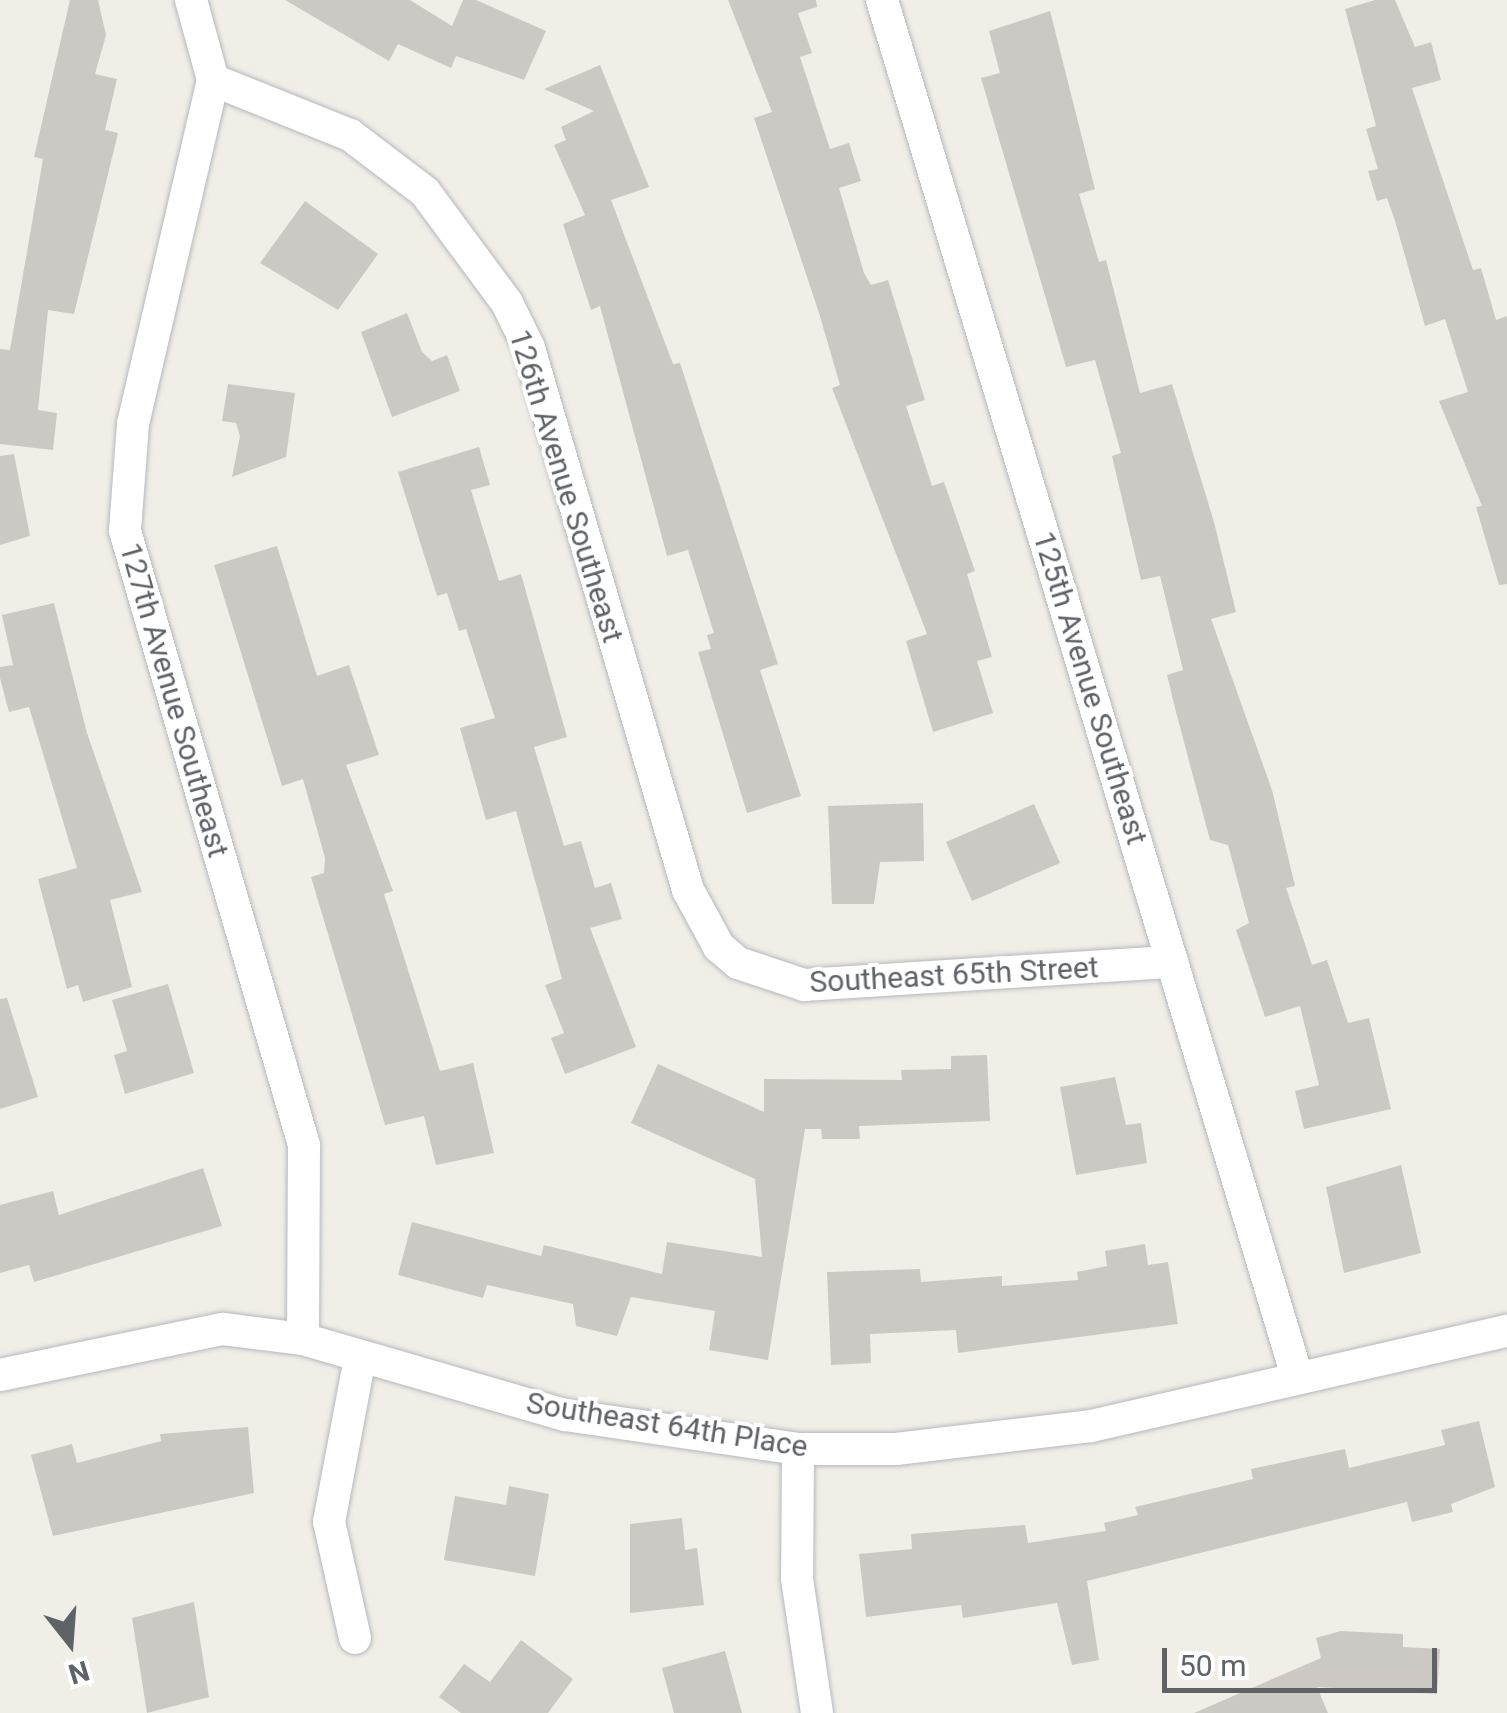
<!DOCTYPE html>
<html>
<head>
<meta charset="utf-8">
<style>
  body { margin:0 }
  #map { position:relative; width:1507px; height:1713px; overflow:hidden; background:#f1eee7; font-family:Roboto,sans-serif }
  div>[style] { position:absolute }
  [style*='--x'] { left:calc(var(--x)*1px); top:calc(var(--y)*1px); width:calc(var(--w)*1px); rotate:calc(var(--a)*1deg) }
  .building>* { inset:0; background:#ccc9c4 }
  .roads { filter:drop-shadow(0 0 2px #b5b8bc) drop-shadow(0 0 2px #b5b8bc) }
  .minor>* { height:32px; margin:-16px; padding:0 16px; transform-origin:16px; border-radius:16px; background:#fff }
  span { translate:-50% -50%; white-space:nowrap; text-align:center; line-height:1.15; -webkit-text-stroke:8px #fff; paint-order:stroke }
  .street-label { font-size:30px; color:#5f6368 }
  .north { position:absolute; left:20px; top:1593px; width:100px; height:100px; -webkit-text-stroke:8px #fff; paint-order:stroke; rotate:163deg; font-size:28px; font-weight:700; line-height:40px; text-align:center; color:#5f6368 }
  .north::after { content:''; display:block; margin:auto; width:35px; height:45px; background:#5f6368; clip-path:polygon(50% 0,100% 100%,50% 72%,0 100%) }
  .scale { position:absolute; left:1162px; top:1648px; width:275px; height:45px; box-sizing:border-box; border:5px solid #5f6368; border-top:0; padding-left:12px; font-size:30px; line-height:35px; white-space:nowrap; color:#5f6368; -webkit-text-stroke:8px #fff; paint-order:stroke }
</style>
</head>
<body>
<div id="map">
  <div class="building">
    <div style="clip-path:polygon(70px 0,98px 0,106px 35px,95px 74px,117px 79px,105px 130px,118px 133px,74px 314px,48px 310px,38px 410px,57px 413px,53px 450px,0 444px,0 349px,10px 350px,43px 159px,34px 157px)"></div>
    <div style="clip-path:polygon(285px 0,410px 0,452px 26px,463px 0,476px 0,546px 31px,524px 80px,456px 56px,451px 68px,398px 44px,389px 61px)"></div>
    <div style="clip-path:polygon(728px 0,816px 0,817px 7px,798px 13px,812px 53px,800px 57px,830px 149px,849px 143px,861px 181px,839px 188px,864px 273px,871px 285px,888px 280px,925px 400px,906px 406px,932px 486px,944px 482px,975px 571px,967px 574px,992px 657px,977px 661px,993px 713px,933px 732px,906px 641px,927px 634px,832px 388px,840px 385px,819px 313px,754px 118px,772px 112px)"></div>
    <div style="clip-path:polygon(1375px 0,1395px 0,1415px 47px,1431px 42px,1441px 80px,1412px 88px,1473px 270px,1481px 268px,1496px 320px,1507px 316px,1507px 584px,1499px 585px,1476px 507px,1482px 506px,1439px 401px,1468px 392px,1445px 319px,1425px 326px,1395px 221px,1387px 198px,1377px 201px,1368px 171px,1378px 169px,1366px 129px,1376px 126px,1345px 9px)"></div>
    <div style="clip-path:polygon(1050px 11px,1095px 189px,1079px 194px,1099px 262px,1106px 260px,1140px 393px,1172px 384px,1214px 522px,1236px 612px,1211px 619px,1272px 790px,1295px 886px,1286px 888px,1312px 965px,1327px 960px,1348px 1023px,1369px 1018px,1391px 1109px,1304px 1129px,1295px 1091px,1319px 1085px,1300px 1006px,1265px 1017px,1236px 930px,1249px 923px,1228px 845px,1210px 840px,1176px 712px,1167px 675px,1183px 670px,1160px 576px,1141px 580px,1112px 456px,1121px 453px,1095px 360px,1066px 367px,981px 78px,1000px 73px,989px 31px)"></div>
    <div style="clip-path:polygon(600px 65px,649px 187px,611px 200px,673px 364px,680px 363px,778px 664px,760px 670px,801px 796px,747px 813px,698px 652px,711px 649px,707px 635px,714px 633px,688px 550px,667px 556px,600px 306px,591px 310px,563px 224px,585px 215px,554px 145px,566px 140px,561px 127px,594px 111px,544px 89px)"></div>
    <div style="clip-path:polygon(305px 201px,378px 254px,338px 310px,260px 263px)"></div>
    <div style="clip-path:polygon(407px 313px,422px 352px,432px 361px,447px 355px,460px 391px,392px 417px,361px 332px)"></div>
    <div style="clip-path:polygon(228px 384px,295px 393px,286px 457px,232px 477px,240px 436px,236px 423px,222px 421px)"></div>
    <div style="clip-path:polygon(479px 447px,490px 485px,471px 490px,499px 581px,521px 574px,567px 737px,534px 747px,564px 846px,581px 841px,595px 888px,611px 883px,622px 919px,590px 928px,636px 1047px,565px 1074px,551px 1038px,564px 1033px,545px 985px,562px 979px,516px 811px,486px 820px,460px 728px,495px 718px,466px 629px,459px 631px,447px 593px,437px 596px,398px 472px)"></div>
    <div style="clip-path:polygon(14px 454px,30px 536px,0 545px,0 456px)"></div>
    <div style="clip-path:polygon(277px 546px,317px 676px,349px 665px,379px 755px,346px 765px,393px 891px,384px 894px,440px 1071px,473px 1063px,494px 1153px,436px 1165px,424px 1116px,385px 1125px,311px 877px,324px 873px,325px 858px,303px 779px,282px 786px,214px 565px)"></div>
    <div style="clip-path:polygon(54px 603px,87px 733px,142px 892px,110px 900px,132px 987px,83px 1002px,78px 985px,67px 989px,38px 879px,77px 868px,29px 707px,9px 712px,0 678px,0 667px,13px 665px,2px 615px)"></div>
    <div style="clip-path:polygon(923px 803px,924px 861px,880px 862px,874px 904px,832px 904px,828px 806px)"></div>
    <div style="clip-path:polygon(1034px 804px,1060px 863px,972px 901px,946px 842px)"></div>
    <div style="clip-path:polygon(168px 984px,194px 1073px,125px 1094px,114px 1055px,127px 1051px,112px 1000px)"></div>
    <div style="clip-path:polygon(7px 998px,38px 1097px,0 1109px,0 999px)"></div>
    <div style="clip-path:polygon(987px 1055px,990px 1121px,859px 1126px,860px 1139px,822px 1139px,821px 1129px,805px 1129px,768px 1360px,709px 1350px,715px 1311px,631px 1297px,617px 1336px,576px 1326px,573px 1304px,487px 1285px,483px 1298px,398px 1275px,412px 1222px,541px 1256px,544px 1245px,662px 1274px,667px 1242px,762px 1257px,755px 1179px,631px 1123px,658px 1064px,764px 1112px,764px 1079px,902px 1080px,901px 1070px,951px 1069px,951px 1056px)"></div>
    <div style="clip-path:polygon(1115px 1077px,1126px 1125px,1141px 1123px,1147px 1163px,1076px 1175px,1060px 1087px)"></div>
    <div style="clip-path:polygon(1401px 1165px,1421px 1253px,1344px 1273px,1326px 1187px)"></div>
    <div style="clip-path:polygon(203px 1168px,222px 1226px,34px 1282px,29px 1265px,0 1273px,0 1205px,53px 1191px,59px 1215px)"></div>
    <div style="clip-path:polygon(1145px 1244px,1148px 1265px,1168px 1262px,1178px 1324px,958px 1353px,956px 1330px,870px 1334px,871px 1363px,831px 1365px,827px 1272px,920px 1269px,921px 1282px,1002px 1276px,1002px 1286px,1078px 1280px,1077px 1272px,1107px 1266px,1105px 1251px)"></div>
    <div style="clip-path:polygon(1479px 1421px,1495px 1487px,1451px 1504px,1453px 1512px,1412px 1522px,1407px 1502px,1087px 1581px,1099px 1660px,1072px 1665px,1057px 1603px,963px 1618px,961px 1605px,866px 1617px,859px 1554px,912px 1549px,911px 1534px,1025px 1525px,1028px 1543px,1106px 1531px,1104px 1523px,1138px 1515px,1135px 1507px,1253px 1479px,1251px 1469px,1345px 1449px,1349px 1468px,1445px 1445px,1441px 1430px)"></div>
    <div style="clip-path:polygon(248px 1427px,254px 1493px,53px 1536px,31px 1455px,72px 1444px,77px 1463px,161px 1441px,160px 1434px)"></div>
    <div style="clip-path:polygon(509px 1486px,549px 1494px,535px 1576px,444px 1560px,455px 1496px,506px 1505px)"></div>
    <div style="clip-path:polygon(682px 1518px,685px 1550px,697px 1548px,704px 1605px,630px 1613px,630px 1524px)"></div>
    <div style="clip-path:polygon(194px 1602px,209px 1697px,147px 1713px,132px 1618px)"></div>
    <div style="clip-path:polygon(1341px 1631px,1403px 1634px,1403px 1647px,1440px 1649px,1437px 1694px,1317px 1687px,1328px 1713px,1194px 1713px,1321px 1658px,1316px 1638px)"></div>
    <div style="clip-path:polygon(521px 1640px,573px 1679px,548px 1713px,461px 1713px,439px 1697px,464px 1664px,490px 1682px)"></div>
    <div style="clip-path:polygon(725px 1651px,742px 1713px,674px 1713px,662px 1668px)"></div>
  </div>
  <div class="roads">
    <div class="minor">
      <div style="--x:191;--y:0;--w:83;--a:74.6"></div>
      <div style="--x:213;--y:80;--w:353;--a:103.1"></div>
      <div style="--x:133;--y:424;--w:107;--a:94.3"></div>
      <div style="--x:125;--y:531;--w:640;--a:73.75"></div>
      <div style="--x:304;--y:1145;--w:194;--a:90.3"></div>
      <div style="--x:882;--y:0;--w:1437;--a:73.22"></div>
      <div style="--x:213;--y:80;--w:148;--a:21.9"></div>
      <div style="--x:350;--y:135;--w:94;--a:37.2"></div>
      <div style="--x:425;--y:192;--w:138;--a:53.5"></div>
      <div style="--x:507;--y:303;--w:50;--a:63.9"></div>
      <div style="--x:529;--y:348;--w:565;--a:73.65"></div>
      <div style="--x:688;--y:890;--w:65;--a:61.5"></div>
      <div style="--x:719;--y:947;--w:25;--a:40"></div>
      <div style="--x:738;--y:963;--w:70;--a:18.4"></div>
      <div style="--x:804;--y:985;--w:369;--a:-3.6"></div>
      <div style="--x:0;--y:1375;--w:228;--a:-11.7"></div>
      <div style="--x:223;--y:1329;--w:81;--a:7.1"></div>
      <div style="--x:303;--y:1339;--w:273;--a:16.2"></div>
      <div style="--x:565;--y:1415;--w:235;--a:8.3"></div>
      <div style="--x:798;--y:1449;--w:98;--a:0"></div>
      <div style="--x:896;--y:1449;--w:196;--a:-6.7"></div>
      <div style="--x:1091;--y:1426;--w:427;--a:-12.9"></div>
      <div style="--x:798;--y:1449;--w:130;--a:90.4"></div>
      <div style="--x:797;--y:1579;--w:135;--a:81.5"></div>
      <div style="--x:355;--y:1638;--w:119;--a:-102.6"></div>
      <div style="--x:329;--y:1522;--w:167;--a:-79.3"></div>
    </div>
  </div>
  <div class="street-label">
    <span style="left:566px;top:486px;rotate:73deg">126th Avenue Southeast</span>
    <span style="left:1090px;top:688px;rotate:73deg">125th Avenue Southeast</span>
    <span style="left:174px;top:700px;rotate:74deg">127th Avenue Southeast</span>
    <span style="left:954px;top:975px;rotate:-3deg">Southeast 65th Street</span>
    <span style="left:667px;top:1425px;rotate:9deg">Southeast 64th Place</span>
  </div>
  <div class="north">N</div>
  <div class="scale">50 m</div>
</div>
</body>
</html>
